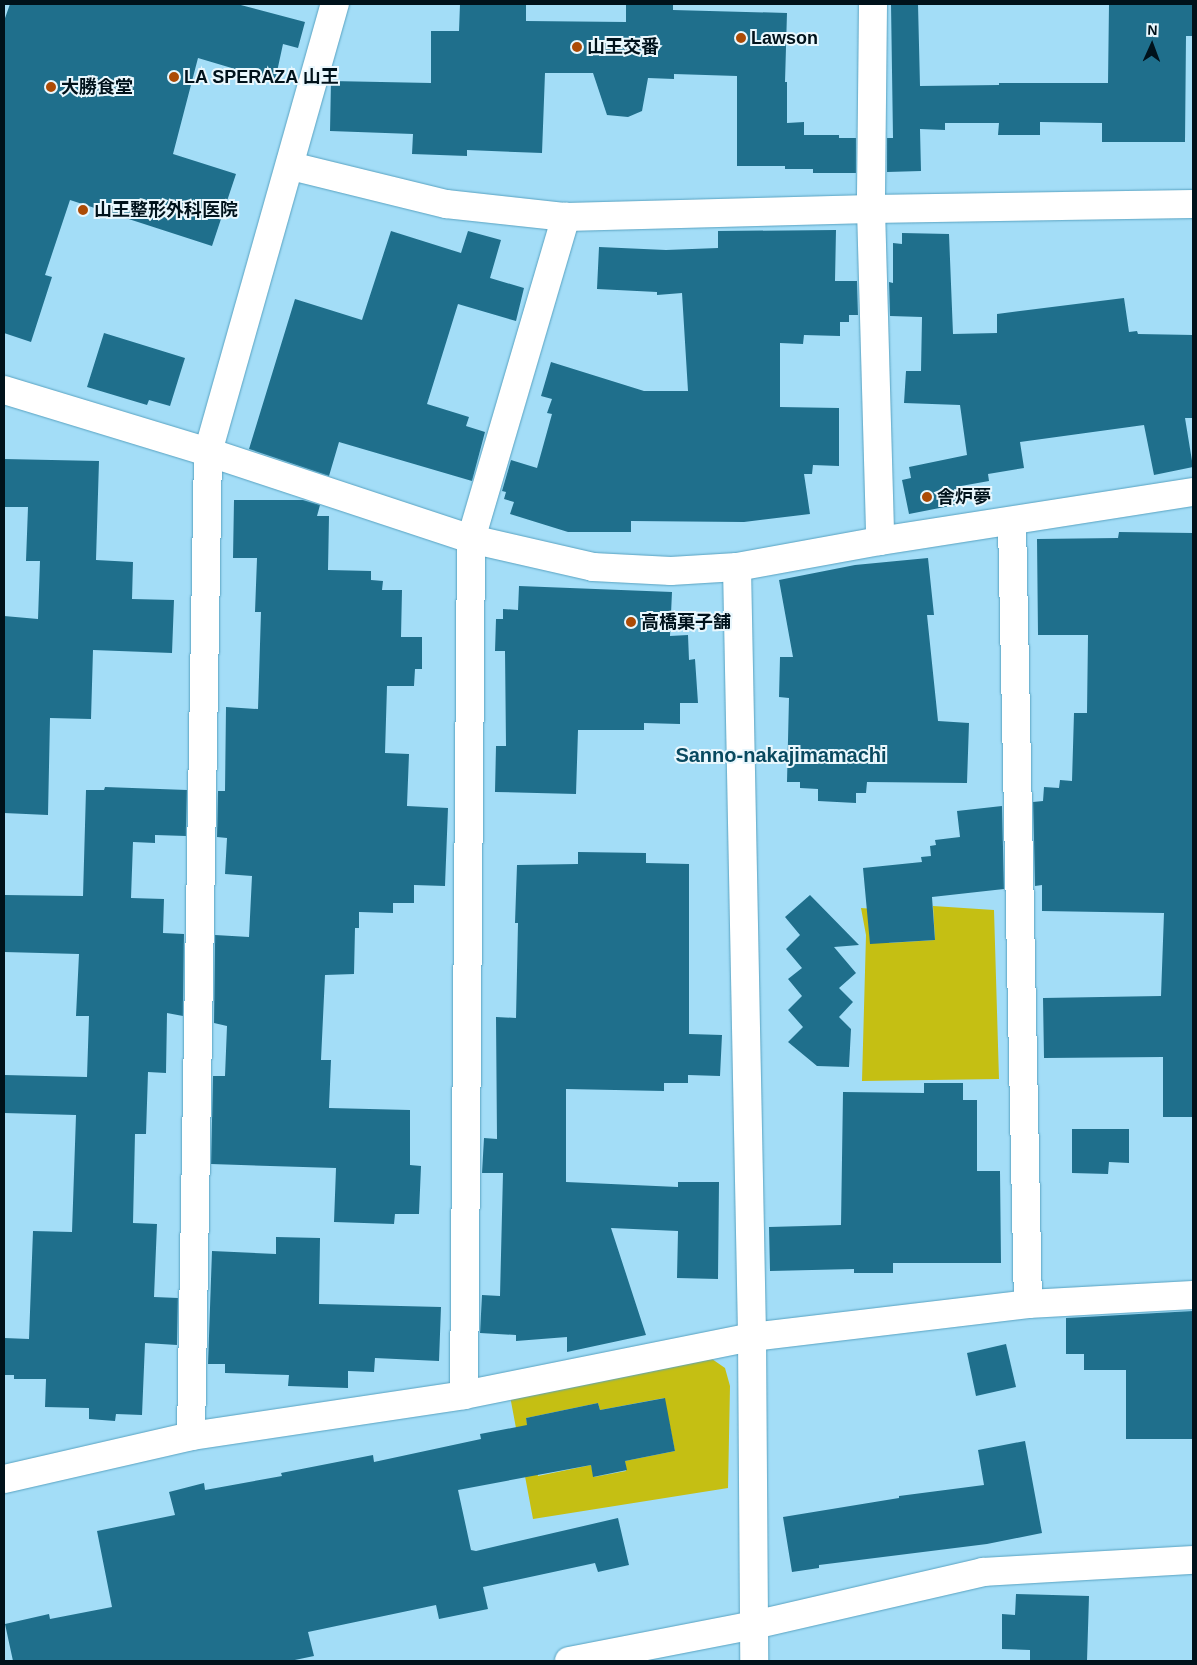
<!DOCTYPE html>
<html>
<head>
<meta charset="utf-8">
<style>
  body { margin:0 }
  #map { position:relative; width:1197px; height:1665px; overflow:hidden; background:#a3ddf7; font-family:Arial,"Noto Sans JP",sans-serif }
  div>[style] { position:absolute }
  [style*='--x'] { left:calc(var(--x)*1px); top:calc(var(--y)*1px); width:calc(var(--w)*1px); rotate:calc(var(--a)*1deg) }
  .green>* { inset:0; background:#c5bf13 }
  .building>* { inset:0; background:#1f6f8c }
  .roads { filter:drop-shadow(0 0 1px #58a2c1) drop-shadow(0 0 1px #58a2c1) }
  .street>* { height:28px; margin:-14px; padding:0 14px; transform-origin:14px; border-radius:14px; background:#fff }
  .dots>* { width:14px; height:14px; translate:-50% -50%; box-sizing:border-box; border:2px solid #e9f7fd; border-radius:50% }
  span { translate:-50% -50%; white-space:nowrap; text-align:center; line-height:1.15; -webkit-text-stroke:4px #e9f7fd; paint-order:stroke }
  .poi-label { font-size:18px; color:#00121b; font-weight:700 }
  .left { translate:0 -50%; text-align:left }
  .quarter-label { font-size:20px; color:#08495f; font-weight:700 }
  .frame { position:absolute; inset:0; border:5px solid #00121b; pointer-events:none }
  .north { position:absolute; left:1127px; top:20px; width:50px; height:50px; -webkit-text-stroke:4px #e9f7fd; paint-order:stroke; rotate:2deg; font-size:14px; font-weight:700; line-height:20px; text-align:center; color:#00121b }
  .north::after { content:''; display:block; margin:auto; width:18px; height:22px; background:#00121b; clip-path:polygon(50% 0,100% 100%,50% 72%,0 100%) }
</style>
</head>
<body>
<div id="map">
  <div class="green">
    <div style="clip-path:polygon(933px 906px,994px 910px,999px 1079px,862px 1081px,866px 935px,861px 908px,887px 910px,889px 943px,935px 940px)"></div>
    <div style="clip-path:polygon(evenodd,712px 1359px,725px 1368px,730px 1386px,728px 1488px,533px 1519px,510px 1396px,712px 1359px,664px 1398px,675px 1451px,625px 1461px,626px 1471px,594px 1477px,591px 1465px,538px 1476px,526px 1418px,598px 1403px,600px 1410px,664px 1398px)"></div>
  </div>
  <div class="building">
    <div style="clip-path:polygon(10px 4px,237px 4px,305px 22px,298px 48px,283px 44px,275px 81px,198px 58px,173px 154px,236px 174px,212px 246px,70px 200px,45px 275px,52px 277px,31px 342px,4px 333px,4px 21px)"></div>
    <div style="clip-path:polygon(460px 4px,526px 4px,526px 21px,626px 22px,626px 4px,673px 4px,673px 10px,787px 13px,785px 82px,787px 82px,787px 123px,804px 122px,804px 135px,839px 135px,839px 138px,856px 138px,856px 173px,813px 173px,813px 169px,785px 169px,785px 166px,737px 166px,737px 76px,674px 74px,674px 79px,648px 78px,642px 111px,628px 117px,607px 115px,593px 73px,545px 73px,542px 153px,467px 150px,467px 156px,412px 154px,413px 134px,330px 131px,331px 81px,431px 83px,431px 31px,459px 31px)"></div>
    <div style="clip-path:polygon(891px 4px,918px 4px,920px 86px,999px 85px,999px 83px,1108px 83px,1109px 4px,1193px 4px,1193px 36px,1186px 36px,1185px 142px,1102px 142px,1102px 123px,1040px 122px,1040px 135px,998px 135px,999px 123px,945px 123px,945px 130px,920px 129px,921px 171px,887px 172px,887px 138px,893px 138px)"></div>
    <div style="clip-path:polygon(836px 230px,835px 281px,857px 281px,858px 315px,849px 315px,849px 322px,840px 322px,840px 336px,804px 335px,803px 344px,780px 343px,780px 407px,839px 408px,839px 466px,813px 465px,812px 474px,804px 474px,810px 514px,744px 522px,631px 521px,631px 532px,568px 532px,510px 514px,514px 502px,504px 499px,506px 492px,502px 491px,511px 460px,537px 468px,552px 414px,547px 413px,552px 399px,541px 396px,551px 362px,644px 391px,688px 391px,682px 293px,657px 295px,657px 292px,597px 289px,599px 247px,666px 250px,718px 248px,718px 231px)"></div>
    <div style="clip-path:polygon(391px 231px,461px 253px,468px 231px,501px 240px,490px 278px,524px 288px,516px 321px,458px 304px,427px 404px,469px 417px,466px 426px,485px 432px,472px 481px,339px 442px,329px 476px,249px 449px,295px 299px,362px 320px)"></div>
    <div style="clip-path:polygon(902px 233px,949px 234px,953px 334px,997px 333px,997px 314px,1124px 298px,1129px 332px,1137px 331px,1138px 334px,1193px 335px,1193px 418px,1185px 418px,1193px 467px,1154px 475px,1144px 425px,1020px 442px,1024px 468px,988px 474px,989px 481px,961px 486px,965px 503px,909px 514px,902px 480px,911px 478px,909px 467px,967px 455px,960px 405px,904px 403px,906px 371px,921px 371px,922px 317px,890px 316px,889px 282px,893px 283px,893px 243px,902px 244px)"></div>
    <div style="clip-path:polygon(104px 333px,185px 358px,170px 406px,149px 400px,147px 405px,87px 387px)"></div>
    <div style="clip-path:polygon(4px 459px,99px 461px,96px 560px,133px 562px,132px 599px,174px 600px,172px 653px,93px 650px,91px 719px,50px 718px,48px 815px,4px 813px,4px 616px,38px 619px,40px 561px,26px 561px,28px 507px,4px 507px)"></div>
    <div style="clip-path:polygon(234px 500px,303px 500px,320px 505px,317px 516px,329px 516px,328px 570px,371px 571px,371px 580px,383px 581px,382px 590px,402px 590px,401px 637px,422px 637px,422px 669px,415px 669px,414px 686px,387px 686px,385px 753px,409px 754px,407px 806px,448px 808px,445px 886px,414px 885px,414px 903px,393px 903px,393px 913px,359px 912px,359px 928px,355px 928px,354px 974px,325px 975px,321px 1060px,331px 1060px,329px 1108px,410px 1110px,410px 1165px,421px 1166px,419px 1214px,395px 1214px,394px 1224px,334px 1222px,336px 1168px,211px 1164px,213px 1076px,225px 1076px,227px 1026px,214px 1023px,215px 935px,249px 937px,252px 876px,225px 874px,227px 838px,217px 837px,218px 791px,225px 791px,226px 707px,258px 709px,261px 612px,255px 612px,257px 558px,233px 558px)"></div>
    <div style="clip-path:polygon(1119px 532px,1193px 533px,1193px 1117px,1163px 1117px,1163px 1057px,1044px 1058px,1043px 998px,1161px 996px,1164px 913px,1042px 911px,1042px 885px,1035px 886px,1033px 802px,1043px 801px,1044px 787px,1059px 788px,1060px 780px,1072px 781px,1074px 713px,1087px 713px,1088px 635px,1038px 635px,1037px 539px,1118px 538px)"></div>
    <div style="clip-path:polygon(928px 558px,934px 615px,927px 615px,938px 721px,969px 723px,967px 783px,867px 782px,866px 793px,856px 793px,856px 803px,818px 801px,818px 789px,800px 788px,800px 782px,787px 782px,789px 698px,779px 697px,780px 657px,793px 657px,779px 580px,855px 565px)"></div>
    <div style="clip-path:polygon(519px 586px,672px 592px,670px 636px,688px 635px,689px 660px,695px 659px,698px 703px,680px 703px,680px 724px,644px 723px,644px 730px,578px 730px,576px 794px,495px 792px,496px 746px,506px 746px,505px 651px,495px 651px,496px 619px,503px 619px,503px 609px,518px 610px)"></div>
    <div style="clip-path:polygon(105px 787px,187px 790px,186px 836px,155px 835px,155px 843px,133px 842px,131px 898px,164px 899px,163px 933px,184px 934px,183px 1016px,167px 1013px,166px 1073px,148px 1072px,146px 1134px,135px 1134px,133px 1223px,157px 1224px,154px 1297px,178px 1298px,177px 1345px,145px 1343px,142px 1415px,116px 1414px,115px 1421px,89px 1419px,89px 1408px,45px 1407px,46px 1379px,14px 1379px,14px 1375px,4px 1375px,4px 1338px,29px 1339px,33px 1231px,72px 1232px,76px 1115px,4px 1113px,4px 1075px,87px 1077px,89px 1016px,76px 1016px,79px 954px,4px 952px,4px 895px,83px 896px,86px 790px,104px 790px)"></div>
    <div style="clip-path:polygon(1002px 806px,1004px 889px,932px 897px,935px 940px,870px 944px,863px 868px,922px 862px,921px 857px,931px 856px,930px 846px,936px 845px,935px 840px,960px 837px,957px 811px)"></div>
    <div style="clip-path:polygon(578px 852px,646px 853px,646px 863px,689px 864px,689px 1034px,722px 1035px,720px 1076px,688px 1075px,688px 1083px,664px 1083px,664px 1091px,566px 1089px,566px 1182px,678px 1187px,678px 1182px,719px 1182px,718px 1279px,677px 1278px,678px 1231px,611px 1228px,646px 1335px,567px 1352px,567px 1337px,516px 1341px,516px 1335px,480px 1333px,482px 1295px,500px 1296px,503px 1173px,482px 1173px,484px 1138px,497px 1139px,496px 1017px,516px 1018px,518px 923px,515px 923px,517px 865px,578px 864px)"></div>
    <div style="clip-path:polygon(810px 895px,859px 945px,834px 947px,856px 973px,839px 988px,853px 1002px,839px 1017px,851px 1029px,849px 1067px,817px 1066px,788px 1042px,803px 1027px,788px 1010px,802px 996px,788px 979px,802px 968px,786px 949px,800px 935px,785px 917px)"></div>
    <div style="clip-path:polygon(924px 1083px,963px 1083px,963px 1100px,977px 1100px,977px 1171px,1000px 1171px,1001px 1263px,893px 1263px,893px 1273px,854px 1273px,854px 1269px,770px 1271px,769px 1227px,841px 1225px,843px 1092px,924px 1093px)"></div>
    <div style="clip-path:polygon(1072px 1129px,1129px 1129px,1129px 1163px,1109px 1162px,1108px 1174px,1072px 1173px)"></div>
    <div style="clip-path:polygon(276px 1237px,320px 1238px,319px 1304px,441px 1307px,439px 1361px,375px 1358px,374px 1372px,348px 1371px,348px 1388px,288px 1386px,289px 1375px,225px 1373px,225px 1364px,208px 1364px,212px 1251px,276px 1254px)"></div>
    <div style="clip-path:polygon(1193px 1311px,1193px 1439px,1126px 1439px,1126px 1370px,1084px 1370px,1084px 1354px,1066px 1354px,1066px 1318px)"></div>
    <div style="clip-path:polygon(1006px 1344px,1016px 1387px,976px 1396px,967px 1353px)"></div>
    <div style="clip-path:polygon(665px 1398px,675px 1451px,625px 1461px,627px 1470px,593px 1477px,591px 1465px,458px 1490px,471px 1550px,476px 1551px,618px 1518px,629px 1565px,598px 1572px,595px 1563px,483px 1587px,488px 1609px,439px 1619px,436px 1605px,308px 1632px,314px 1656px,290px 1661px,13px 1661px,5px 1624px,49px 1614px,50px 1619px,112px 1607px,97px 1531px,175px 1515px,169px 1492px,204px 1483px,205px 1490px,282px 1476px,281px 1473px,373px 1455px,374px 1462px,481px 1439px,480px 1434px,527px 1425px,526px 1418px,598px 1403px,600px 1410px)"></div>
    <div style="clip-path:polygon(1025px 1441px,1042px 1533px,987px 1544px,819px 1565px,819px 1568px,792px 1572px,783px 1517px,899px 1498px,899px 1496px,984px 1485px,978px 1450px)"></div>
    <div style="clip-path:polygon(1016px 1594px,1089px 1596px,1087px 1661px,1030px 1661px,1030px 1650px,1002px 1649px,1002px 1614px,1015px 1615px)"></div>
  </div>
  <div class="roads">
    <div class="street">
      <div style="--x:873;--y:4;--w:205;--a:90.6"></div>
      <div style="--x:871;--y:209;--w:332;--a:88.4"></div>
      <div style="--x:291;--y:166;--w:160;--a:13.8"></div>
      <div style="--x:446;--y:204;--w:121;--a:6.2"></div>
      <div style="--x:566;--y:217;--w:305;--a:-1.5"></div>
      <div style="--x:871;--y:209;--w:322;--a:-0.9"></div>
      <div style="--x:4;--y:390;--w:213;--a:16.9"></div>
      <div style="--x:208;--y:452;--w:277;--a:18.3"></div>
      <div style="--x:471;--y:539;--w:125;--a:12.9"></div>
      <div style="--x:593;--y:567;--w:78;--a:2.9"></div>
      <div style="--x:671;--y:571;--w:66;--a:-3.5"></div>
      <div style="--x:737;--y:567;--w:145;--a:-10.3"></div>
      <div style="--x:880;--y:541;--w:317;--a:-8.9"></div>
      <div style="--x:1012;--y:522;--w:782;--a:88.83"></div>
      <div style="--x:737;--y:567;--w:770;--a:88.88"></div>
      <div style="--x:752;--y:1337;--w:324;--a:89.6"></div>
      <div style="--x:464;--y:1395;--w:856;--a:-89.53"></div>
      <div style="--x:471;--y:539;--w:336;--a:-73.6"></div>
      <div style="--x:191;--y:1436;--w:984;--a:-89.01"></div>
      <div style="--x:208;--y:452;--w:466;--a:-74.2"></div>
      <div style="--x:4;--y:1479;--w:192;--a:-12.9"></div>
      <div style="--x:191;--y:1436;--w:276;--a:-8.5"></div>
      <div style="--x:464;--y:1395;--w:294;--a:-11.4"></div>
      <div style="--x:752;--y:1337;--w:278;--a:-6.8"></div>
      <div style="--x:1028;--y:1304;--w:165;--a:-3.1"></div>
      <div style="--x:569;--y:1661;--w:188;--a:-11"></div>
      <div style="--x:754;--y:1625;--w:235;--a:-13"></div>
      <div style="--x:983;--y:1572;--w:210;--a:-3.3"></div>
    </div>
  </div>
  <div class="dots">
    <div style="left:741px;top:38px;background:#ac4b06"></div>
    <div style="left:577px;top:47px;background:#ac4b06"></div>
    <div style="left:174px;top:77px;background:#ac4b06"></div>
    <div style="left:51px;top:87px;background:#ac4b06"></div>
    <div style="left:83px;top:210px;background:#ac4b06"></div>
    <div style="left:927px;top:497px;background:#ac4b06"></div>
    <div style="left:631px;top:622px;background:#ac4b06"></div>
  </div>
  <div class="poi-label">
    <span class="left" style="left:751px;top:38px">Lawson</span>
    <span class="left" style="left:587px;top:47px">山王交番</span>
    <span class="left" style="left:184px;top:77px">LA SPERAZA 山王</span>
    <span class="left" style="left:61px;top:87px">大勝食堂</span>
    <span class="left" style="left:94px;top:210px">山王整形外科医院</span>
    <span class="left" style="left:937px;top:497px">舎炉夢</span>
    <span class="left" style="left:641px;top:622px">高橋菓子舗</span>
  </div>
  <div class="quarter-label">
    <span style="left:781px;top:755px">Sanno-nakajimamachi</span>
  </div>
  <div class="frame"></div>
  <div class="north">N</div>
</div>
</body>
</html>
